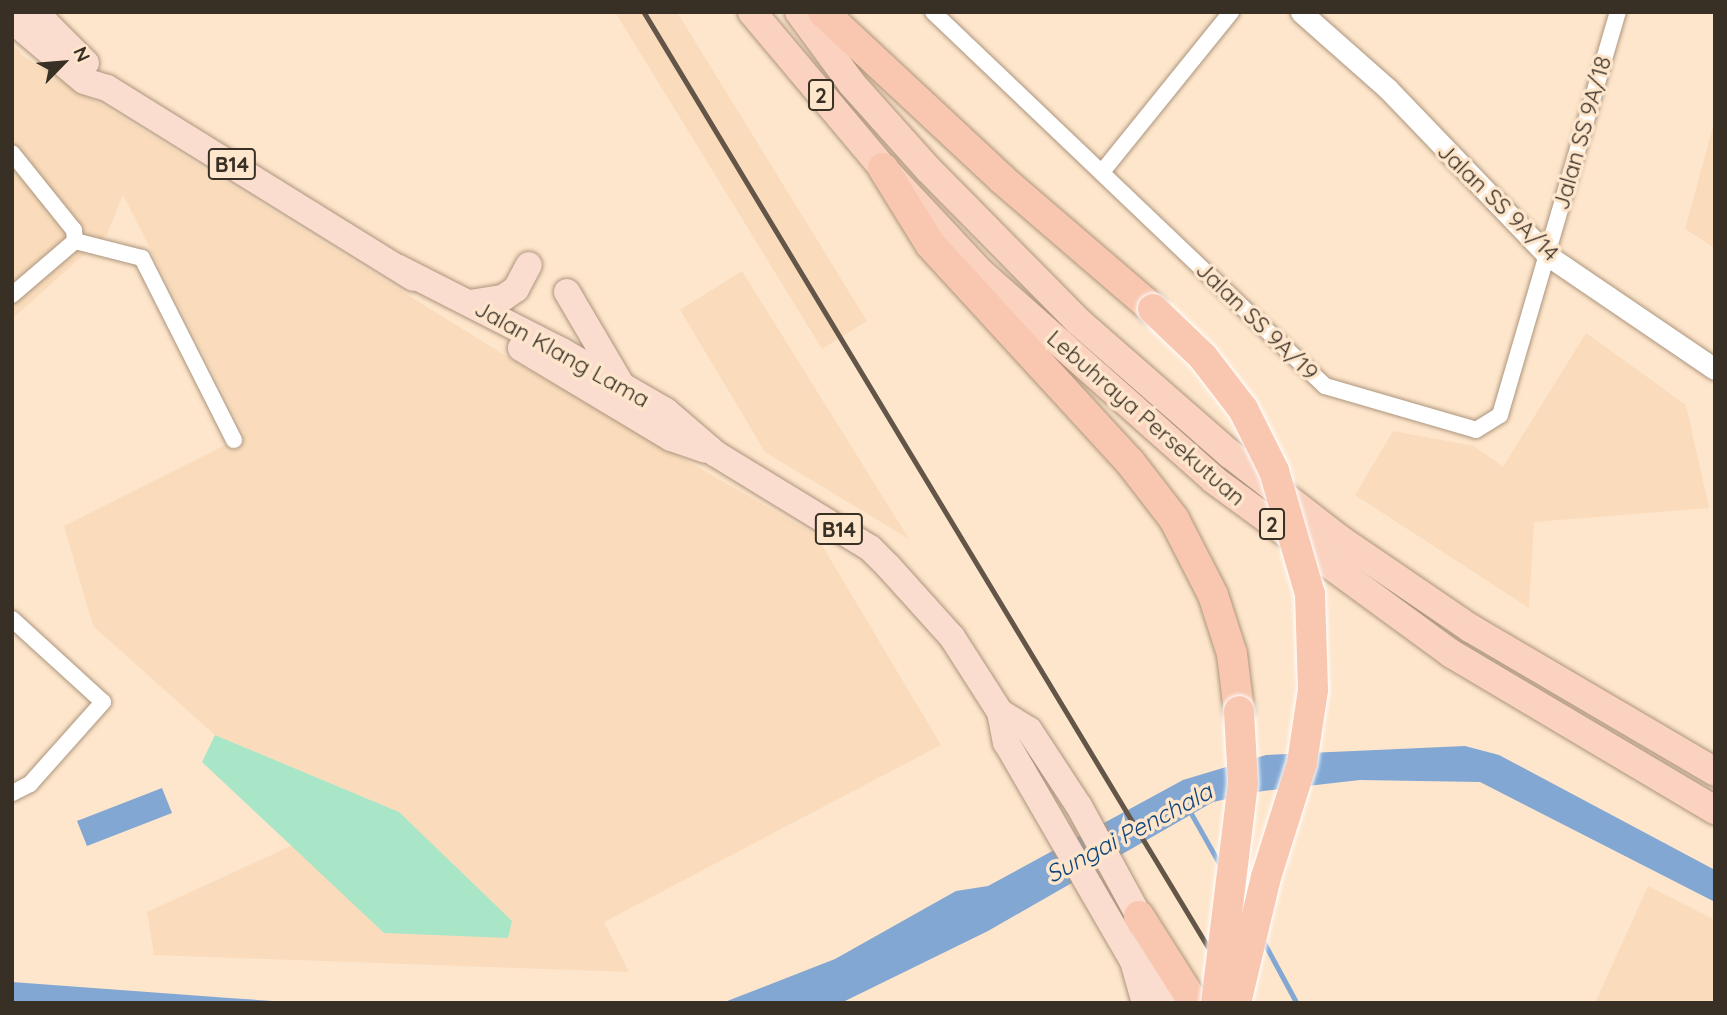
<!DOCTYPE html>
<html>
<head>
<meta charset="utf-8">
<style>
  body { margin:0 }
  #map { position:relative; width:1727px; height:1015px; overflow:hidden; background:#fee6cc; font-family:Quicksand,sans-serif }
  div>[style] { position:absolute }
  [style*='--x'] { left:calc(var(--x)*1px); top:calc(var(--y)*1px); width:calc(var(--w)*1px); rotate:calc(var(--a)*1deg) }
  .built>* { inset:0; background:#fadcbc }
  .green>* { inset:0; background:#a9e5c7 }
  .water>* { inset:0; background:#82a7d3 }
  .stream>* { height:4.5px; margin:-2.25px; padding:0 2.25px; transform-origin:2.25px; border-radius:2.25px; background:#82a7d3 }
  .roads { filter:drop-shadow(0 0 2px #ac957d) drop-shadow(0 0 2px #ac957d) }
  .minor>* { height:16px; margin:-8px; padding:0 8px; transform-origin:8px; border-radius:8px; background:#fff }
  .tertiary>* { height:21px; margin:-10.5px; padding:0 10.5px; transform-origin:10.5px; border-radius:10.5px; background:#fff }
  .primary>* { height:26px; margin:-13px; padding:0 13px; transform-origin:13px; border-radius:13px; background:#fbddcf }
  .trunk>* { height:28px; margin:-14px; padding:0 14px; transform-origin:14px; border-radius:14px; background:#fad2bf }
  .motorway>* { height:30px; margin:-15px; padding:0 15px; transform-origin:15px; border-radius:15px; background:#f9c7af }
  .rail>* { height:4.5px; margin:-2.25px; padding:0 2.25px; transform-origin:2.25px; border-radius:2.25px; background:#635649 }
  .bridges { filter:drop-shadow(0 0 2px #fff) drop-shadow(0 0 2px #fff) }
  .motorway-bridge>* { height:30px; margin:-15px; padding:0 15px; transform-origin:15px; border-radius:15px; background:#f9c7af }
  span { translate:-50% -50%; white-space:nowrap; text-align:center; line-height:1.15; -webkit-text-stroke:7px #fee6cc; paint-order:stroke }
  .shield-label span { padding:2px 5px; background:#fee6cc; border:2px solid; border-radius:5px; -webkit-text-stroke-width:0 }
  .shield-label { font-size:21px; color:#382f25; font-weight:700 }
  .street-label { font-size:23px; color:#382f25 }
  .water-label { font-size:24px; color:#11447b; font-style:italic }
  .frame { position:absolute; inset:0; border:14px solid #382f25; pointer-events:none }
  .north { position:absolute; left:28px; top:28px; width:70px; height:70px; -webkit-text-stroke:5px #fee6cc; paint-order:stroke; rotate:65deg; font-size:19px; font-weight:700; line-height:28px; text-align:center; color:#382f25 }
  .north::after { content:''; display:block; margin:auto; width:24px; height:32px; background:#382f25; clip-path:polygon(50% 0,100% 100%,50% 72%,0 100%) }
</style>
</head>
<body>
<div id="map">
  <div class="built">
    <div style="clip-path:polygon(615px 12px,677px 12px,867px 321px,822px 349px)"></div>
    <div style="clip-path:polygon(12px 43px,23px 56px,522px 366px,816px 535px,941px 745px,604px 922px,629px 972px,154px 955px,147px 912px,293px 845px,384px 933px,399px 812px,215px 735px,93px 626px,64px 526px,245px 435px,123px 195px,107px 234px,12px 319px)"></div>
    <div style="clip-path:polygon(1715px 119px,1715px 248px,1685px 229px)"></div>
    <div style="clip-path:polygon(742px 271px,909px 539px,765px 452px,680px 310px)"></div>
    <div style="clip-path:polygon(1586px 333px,1686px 405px,1709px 508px,1534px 522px,1529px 608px,1355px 495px,1393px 431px,1474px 446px,1503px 467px)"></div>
    <div style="clip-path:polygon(1648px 886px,1715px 920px,1715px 1003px,1595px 1003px)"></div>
  </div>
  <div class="green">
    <div style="clip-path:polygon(215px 735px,399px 812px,512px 921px,508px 938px,384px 933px,202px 762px)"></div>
  </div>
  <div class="water">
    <div style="clip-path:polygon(1465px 746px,1499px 755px,1715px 870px,1715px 902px,1480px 782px,1360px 780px,1263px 791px,1213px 802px,988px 931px,843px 1002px,722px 1003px,835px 959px,956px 891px,988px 886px,1183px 780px,1266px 755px)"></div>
    <div style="clip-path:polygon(162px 788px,172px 813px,87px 846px,77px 821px)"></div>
    <div style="clip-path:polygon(12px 982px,229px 998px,302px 1003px,12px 1003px)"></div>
  </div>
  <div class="stream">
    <div style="--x:1190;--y:811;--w:61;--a:60.5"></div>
    <div style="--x:1264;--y:942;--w:69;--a:61.6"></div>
  </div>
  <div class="roads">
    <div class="minor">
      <div style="--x:933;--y:12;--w:542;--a:43.65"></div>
      <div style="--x:1325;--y:386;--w:157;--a:16.2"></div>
      <div style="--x:1476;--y:430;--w:28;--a:-32"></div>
      <div style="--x:1500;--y:415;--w:420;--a:-73.7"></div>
      <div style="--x:12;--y:153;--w:99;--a:51.2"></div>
      <div style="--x:74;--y:230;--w:11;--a:85"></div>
      <div style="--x:75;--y:241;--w:83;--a:139.4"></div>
      <div style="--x:1102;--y:172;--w:206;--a:-51.1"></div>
      <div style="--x:75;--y:241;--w:69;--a:14.2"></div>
      <div style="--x:142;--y:258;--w:204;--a:63.2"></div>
      <div style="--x:12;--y:619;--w:123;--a:42.4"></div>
      <div style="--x:103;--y:702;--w:110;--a:131.7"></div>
      <div style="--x:30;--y:784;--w:20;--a:153"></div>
    </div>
    <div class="tertiary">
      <div style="--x:1301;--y:12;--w:116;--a:41.5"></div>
      <div style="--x:1388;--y:89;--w:230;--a:46.2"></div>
      <div style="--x:1547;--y:255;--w:203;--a:34.2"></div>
    </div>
    <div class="primary">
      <div style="--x:35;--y:12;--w:72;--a:45"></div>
      <div style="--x:12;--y:20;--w:94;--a:40.3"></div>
      <div style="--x:84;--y:81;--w:24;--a:17"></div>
      <div style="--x:107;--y:88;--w:360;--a:31.8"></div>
      <div style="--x:399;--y:268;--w:183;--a:27"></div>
      <div style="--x:562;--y:351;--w:120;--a:30"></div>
      <div style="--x:666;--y:411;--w:66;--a:40.7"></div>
      <div style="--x:716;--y:454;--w:180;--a:31.4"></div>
      <div style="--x:870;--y:548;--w:25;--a:45"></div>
      <div style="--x:888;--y:566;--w:96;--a:48"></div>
      <div style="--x:952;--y:637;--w:89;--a:57.4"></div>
      <div style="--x:1000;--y:712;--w:31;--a:79"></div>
      <div style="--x:1006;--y:742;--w:253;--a:59.9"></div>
      <div style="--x:1133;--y:961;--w:44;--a:74.1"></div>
      <div style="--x:567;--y:292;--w:107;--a:59.6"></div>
      <div style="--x:470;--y:303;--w:33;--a:-9"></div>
      <div style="--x:503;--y:298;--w:16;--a:-35"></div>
      <div style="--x:516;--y:289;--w:27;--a:-62"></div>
      <div style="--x:521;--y:348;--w:175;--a:31"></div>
      <div style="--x:671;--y:438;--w:36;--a:19"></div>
      <div style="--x:1000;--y:712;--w:34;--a:32"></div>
      <div style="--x:1029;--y:730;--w:91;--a:56.7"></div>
      <div style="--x:1079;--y:806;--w:125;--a:61.4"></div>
      <div style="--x:1139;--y:916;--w:60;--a:68.6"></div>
      <div style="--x:1161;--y:972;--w:31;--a:81"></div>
    </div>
    <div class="trunk">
      <div style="--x:752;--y:12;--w:204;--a:50"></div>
      <div style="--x:883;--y:168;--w:142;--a:47"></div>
      <div style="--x:980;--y:272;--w:313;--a:41.6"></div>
      <div style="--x:1214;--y:480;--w:295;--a:36.2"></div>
      <div style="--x:1452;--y:654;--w:306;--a:30.7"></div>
      <div style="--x:799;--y:12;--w:89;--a:53.6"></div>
      <div style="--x:852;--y:84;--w:115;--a:48.2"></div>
      <div style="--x:929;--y:170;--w:214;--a:45.4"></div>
      <div style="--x:1079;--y:322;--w:201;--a:41.2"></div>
      <div style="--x:1230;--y:454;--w:140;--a:37.8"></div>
      <div style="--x:1341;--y:540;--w:156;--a:34.3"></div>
      <div style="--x:1470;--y:628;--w:284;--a:30.4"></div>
    </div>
    <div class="motorway">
      <div style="--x:823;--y:12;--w:246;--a:43"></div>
      <div style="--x:1003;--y:180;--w:198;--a:40.7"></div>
      <div style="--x:883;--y:168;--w:89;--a:58.3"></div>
      <div style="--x:930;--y:244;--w:296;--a:47.5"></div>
      <div style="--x:1130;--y:462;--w:72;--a:52.3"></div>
      <div style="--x:1174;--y:519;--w:85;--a:62.8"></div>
      <div style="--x:1213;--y:595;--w:62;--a:72.1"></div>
      <div style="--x:1232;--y:654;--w:57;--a:83"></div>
      <div style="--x:1139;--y:916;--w:103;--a:57.7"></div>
    </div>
  </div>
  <div class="rail">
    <div style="--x:644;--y:12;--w:1157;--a:58.89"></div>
  </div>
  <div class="bridges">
    <div class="motorway-bridge">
      <div style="--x:1153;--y:309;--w:69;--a:43.8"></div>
      <div style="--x:1203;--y:357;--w:66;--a:52.4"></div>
      <div style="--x:1243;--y:409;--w:69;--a:63.4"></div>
      <div style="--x:1274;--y:471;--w:128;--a:73.7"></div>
      <div style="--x:1310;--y:594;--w:96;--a:88.2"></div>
      <div style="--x:1313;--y:690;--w:74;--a:98.6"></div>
      <div style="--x:1302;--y:763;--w:120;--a:107.5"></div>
      <div style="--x:1266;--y:877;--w:130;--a:103.4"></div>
      <div style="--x:1216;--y:1003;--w:222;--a:-83"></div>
      <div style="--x:1243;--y:783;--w:72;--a:-93.2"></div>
    </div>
  </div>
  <div class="shield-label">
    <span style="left:821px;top:95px">2</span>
    <span style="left:232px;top:164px">B14</span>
    <span style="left:1272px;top:524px">2</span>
    <span style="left:839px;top:529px">B14</span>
  </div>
  <div class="street-label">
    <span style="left:1582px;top:133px;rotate:-74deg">Jalan SS 9A/18</span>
    <span style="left:1498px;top:202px;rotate:44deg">Jalan SS 9A/14</span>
    <span style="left:1257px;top:321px;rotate:44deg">Jalan SS 9A/19</span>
    <span style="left:562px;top:354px;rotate:29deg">Jalan Klang Lama</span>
    <span style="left:1146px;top:418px;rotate:41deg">Lebuhraya Persekutuan</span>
  </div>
  <div class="water-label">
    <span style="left:1129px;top:833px;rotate:-28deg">Sungai Penchala</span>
  </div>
  <div class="frame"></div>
  <div class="north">N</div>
</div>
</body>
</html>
